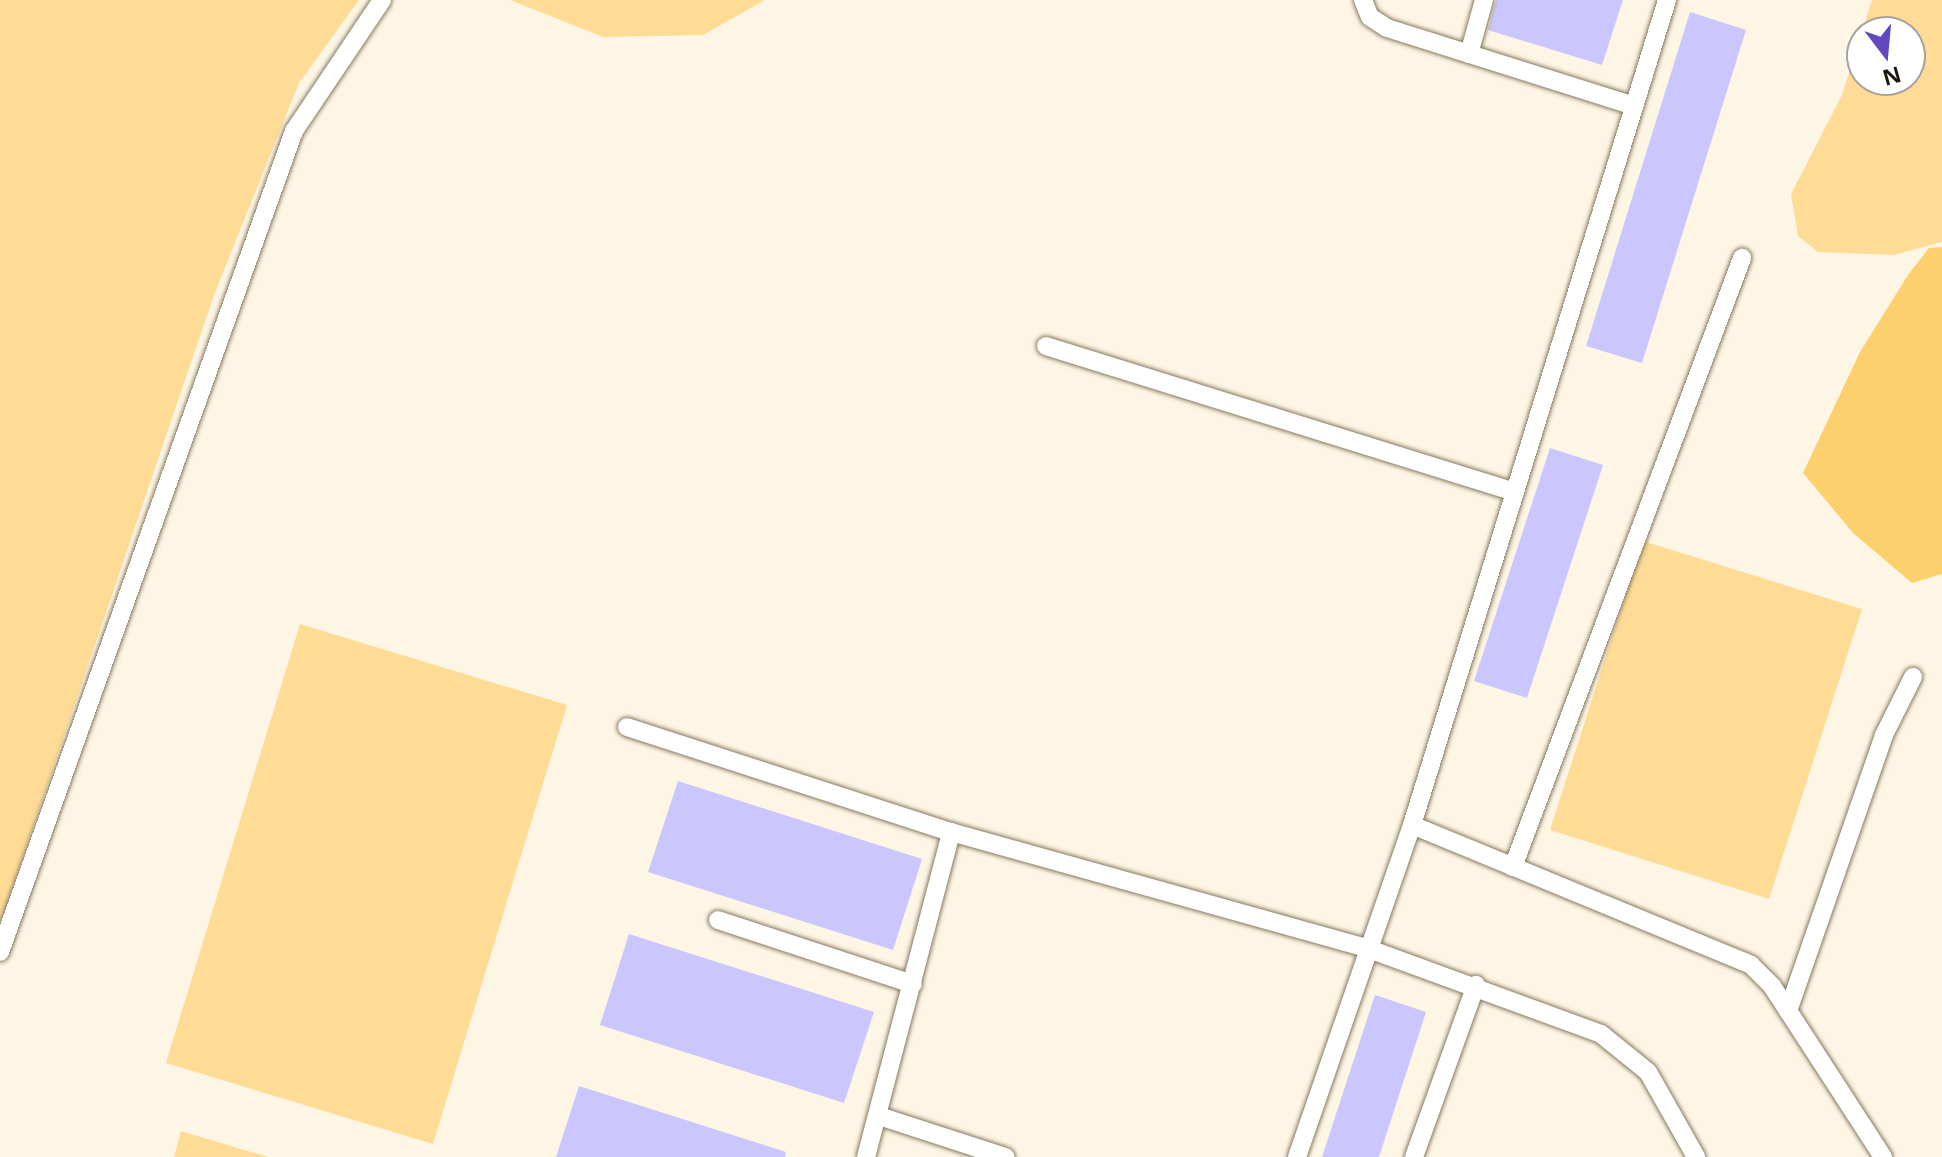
<!DOCTYPE html>
<html>
<head>
<meta charset="utf-8">
<style>
  body { margin:0 }
  #map { position:relative; width:1942px; height:1157px; overflow:hidden; background:#fef6e5; font-family:"Noto Sans",sans-serif }
  div>[style] { position:absolute }
  [style*='--x'] { left:calc(var(--x)*1px); top:calc(var(--y)*1px); width:calc(var(--w)*1px); rotate:calc(var(--a)*1deg) }
  .green>* { inset:0; background:#fedc96 }
  .water>* { inset:0; background:#fdd06e }
  .building>* { inset:0; background:#cbc6fd }
  .roads { filter:drop-shadow(0 0 2px #86795f) drop-shadow(0 0 2px #86795f) }
  .lane>* { height:18px; margin:-9px; padding:0 9px; transform-origin:9px; border-radius:9px; background:#fff }
  span { translate:-50% -50%; white-space:nowrap; text-align:center; line-height:1.15; -webkit-text-stroke:6px #fff; paint-order:stroke }
  .north { position:absolute; left:1846px; top:16px; width:80px; height:80px; box-sizing:border-box; background:#fff; border:2px solid #a5a39f; border-radius:50%; rotate:164deg; font-size:22px; font-weight:700; line-height:32px; text-align:center; color:#1d180e }
  .north::after { content:''; display:block; margin:auto; width:28px; height:36px; background:#6247bf; clip-path:polygon(50% 0,100% 100%,50% 72%,0 100%) }
</style>
</head>
<body>
<div id="map">
  <div class="green">
    <div style="clip-path:polygon(0 0,359px 0,299px 83px,214px 295px,0 924px)"></div>
    <div style="clip-path:polygon(510px 0,765px 0,703px 35px,603px 37px)"></div>
    <div style="clip-path:polygon(1872px 0,1942px 0,1942px 242px,1894px 255px,1818px 252px,1798px 236px,1791px 194px,1842px 95px,1862px 32px,1862px 80px,1910px 80px,1910px 32px,1862px 32px)"></div>
    <div style="clip-path:polygon(1643px 541px,1862px 609px,1769px 899px,1550px 830px)"></div>
    <div style="clip-path:polygon(300px 624px,567px 705px,433px 1144px,166px 1063px)"></div>
    <div style="clip-path:polygon(181px 1131px,268px 1157px,174px 1157px)"></div>
  </div>
  <div class="water">
    <div style="clip-path:polygon(1942px 247px,1942px 574px,1912px 583px,1854px 534px,1803px 473px,1860px 352px,1908px 275px,1929px 248px)"></div>
  </div>
  <div class="building">
    <div style="clip-path:polygon(1496px 0,1623px 0,1602px 65px,1488px 30px)"></div>
    <div style="clip-path:polygon(1690px 12px,1746px 30px,1642px 363px,1586px 346px)"></div>
    <div style="clip-path:polygon(1550px 448px,1603px 465px,1527px 698px,1474px 681px)"></div>
    <div style="clip-path:polygon(678px 781px,922px 859px,893px 950px,648px 872px)"></div>
    <div style="clip-path:polygon(629px 934px,874px 1012px,844px 1103px,600px 1025px)"></div>
    <div style="clip-path:polygon(1375px 995px,1426px 1012px,1379px 1157px,1322px 1157px)"></div>
    <div style="clip-path:polygon(579px 1086px,786px 1152px,785px 1157px,556px 1157px)"></div>
  </div>
  <div class="roads">
    <div class="lane">
      <div style="--x:1363;--y:0;--w:18;--a:68"></div>
      <div style="--x:1370;--y:17;--w:20;--a:33"></div>
      <div style="--x:1387;--y:28;--w:259;--a:17.5"></div>
      <div style="--x:1469;--y:54;--w:56;--a:-74.5"></div>
      <div style="--x:1046;--y:346;--w:491;--a:17.3"></div>
      <div style="--x:627;--y:727;--w:341;--a:18"></div>
      <div style="--x:951;--y:832;--w:434;--a:15.6"></div>
      <div style="--x:1369;--y:949;--w:247;--a:20.1"></div>
      <div style="--x:1601;--y:1034;--w:60;--a:39"></div>
      <div style="--x:1648;--y:1072;--w:98;--a:60.5"></div>
      <div style="--x:1412;--y:825;--w:367;--a:22.4"></div>
      <div style="--x:1751;--y:965;--w:30;--a:45"></div>
      <div style="--x:1772;--y:986;--w:204;--a:57"></div>
      <div style="--x:1513;--y:867;--w:651;--a:-69.39"></div>
      <div style="--x:718;--y:920;--w:205;--a:18.2"></div>
      <div style="--x:0;--y:952;--w:872;--a:-70.3"></div>
      <div style="--x:294;--y:131;--w:158;--a:-56.1"></div>
      <div style="--x:1788;--y:1011;--w:292;--a:-70.8"></div>
      <div style="--x:1884;--y:735;--w:65;--a:-63.4"></div>
      <div style="--x:879;--y:1116;--w:133;--a:18"></div>
      <div style="--x:866;--y:1157;--w:336;--a:-75.3"></div>
      <div style="--x:1297;--y:1157;--w:351;--a:-70.9"></div>
      <div style="--x:1412;--y:825;--w:864;--a:-72.82"></div>
      <div style="--x:1414;--y:1157;--w:183;--a:-70.2"></div>
    </div>
  </div>
  <div class="north">N</div>
</div>
</body>
</html>
